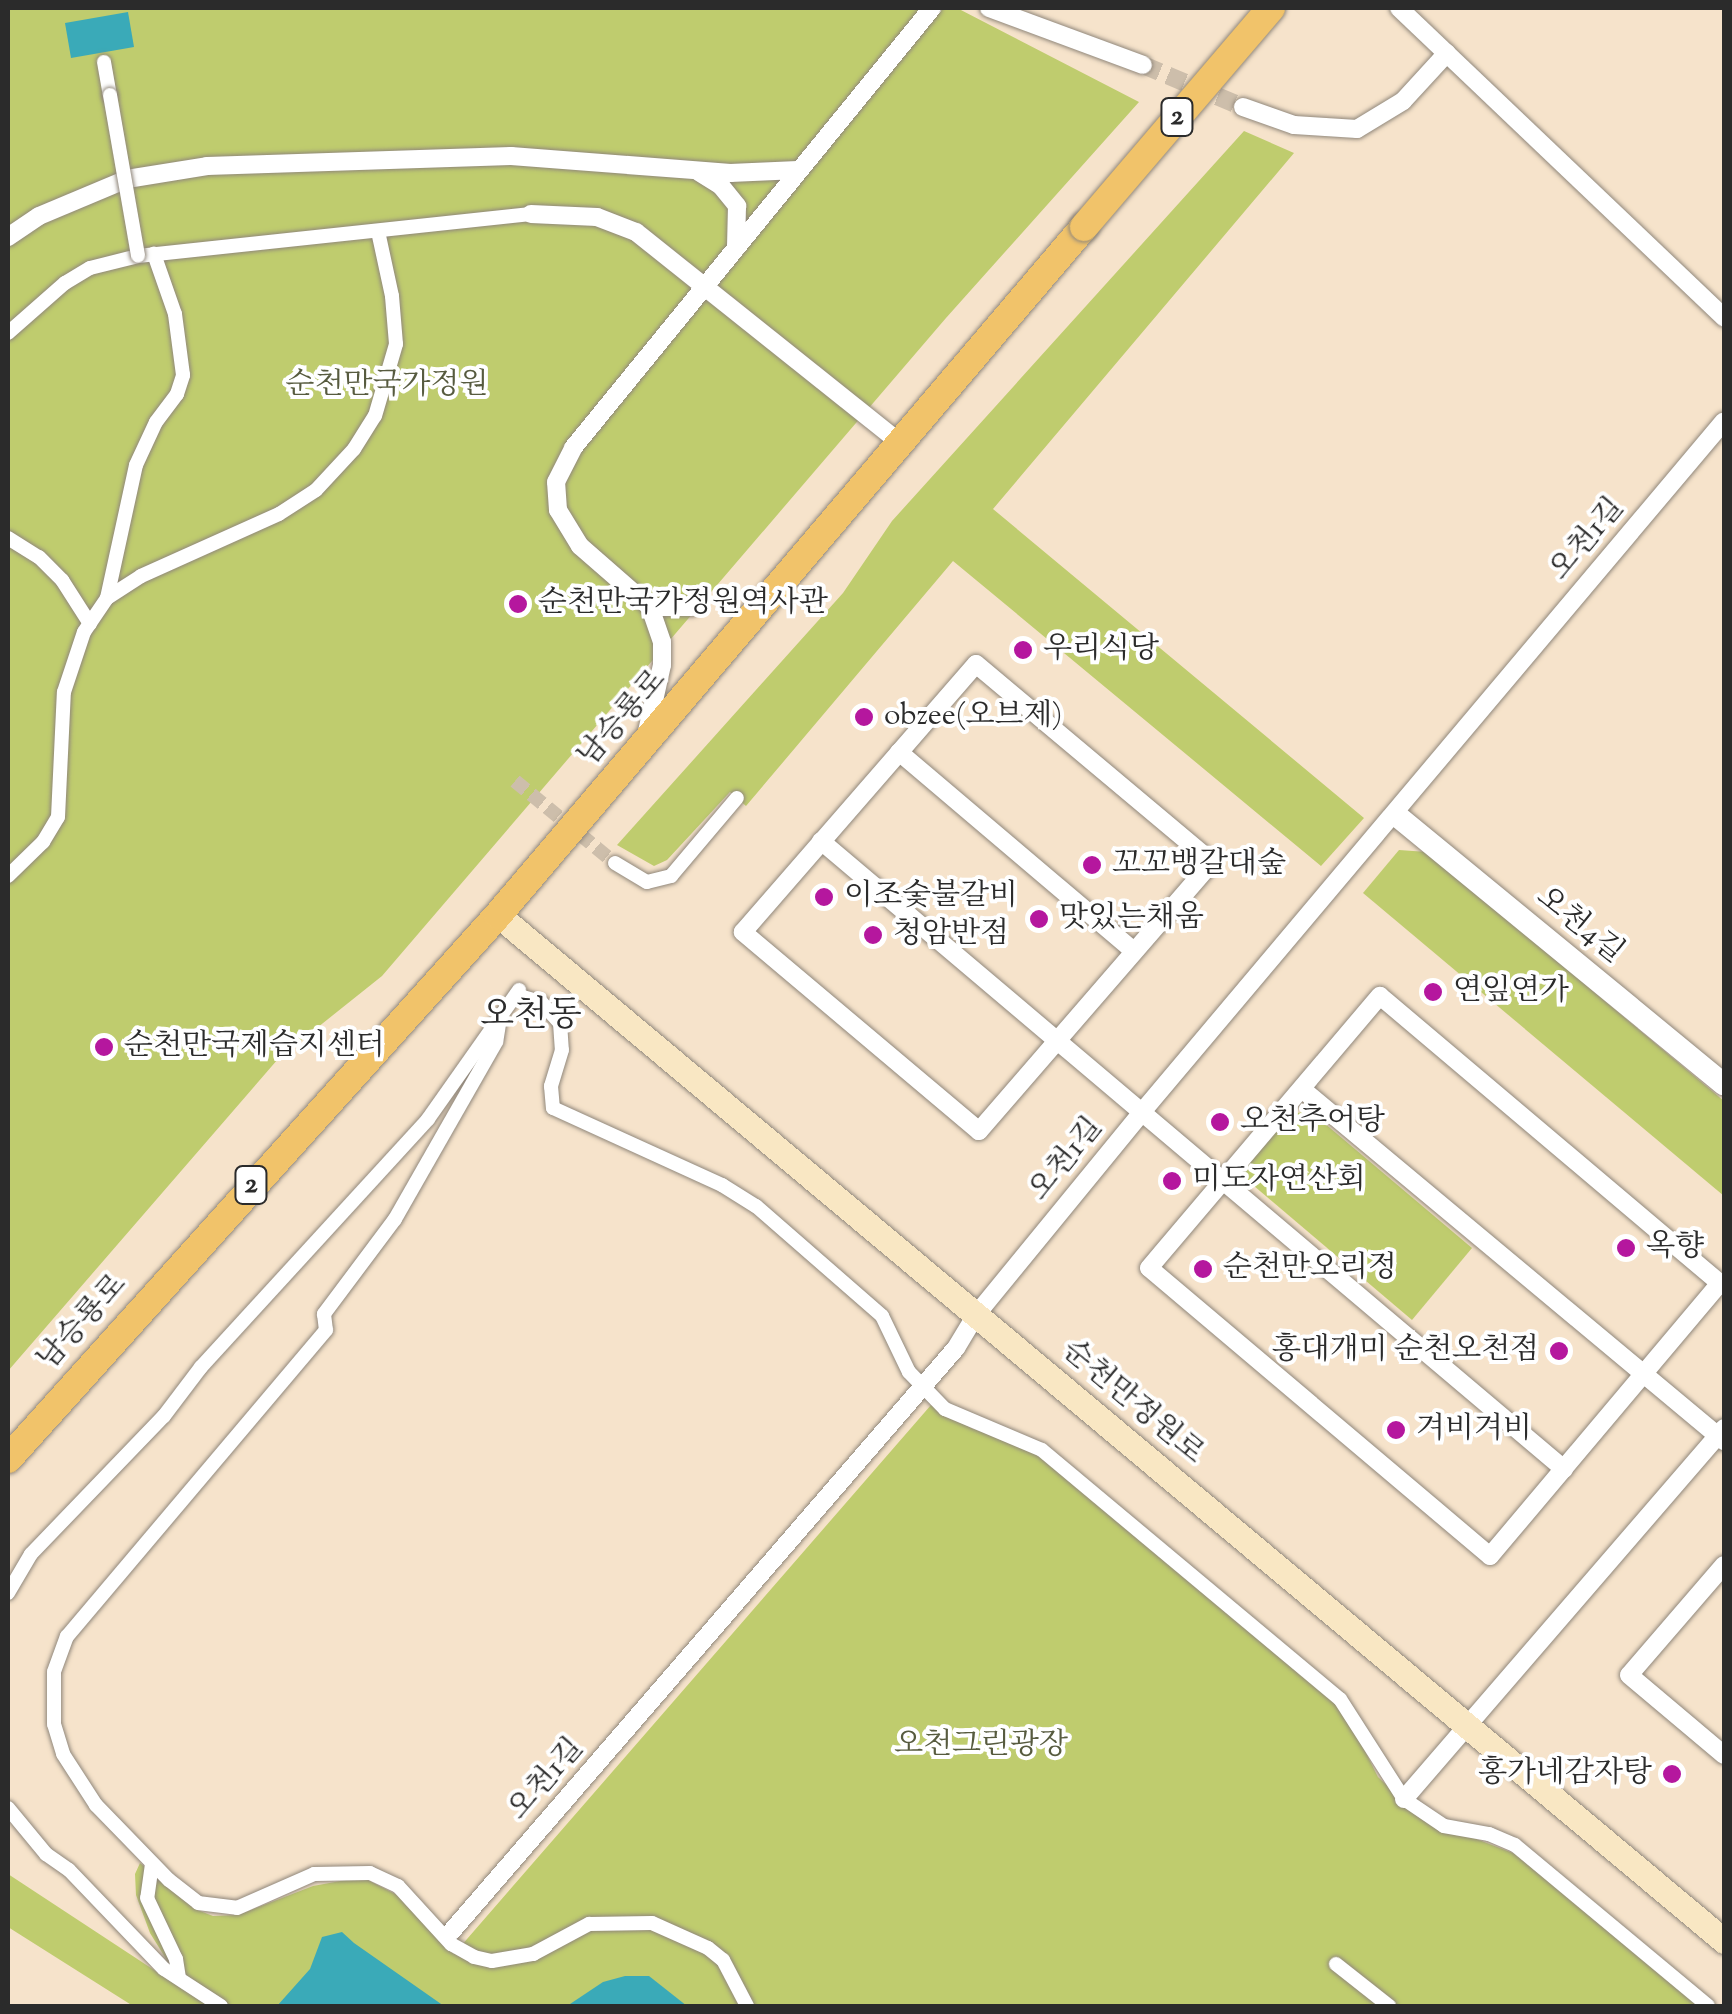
<!DOCTYPE html>
<html>
<head>
<meta charset="utf-8">
<style>
  body { margin:0 }
  #map { position:relative; width:1732px; height:2014px; overflow:hidden; background:#f6e3cb; font-family:"Sorts Mill Goudy","Noto Serif KR",serif }
  div>[style] { position:absolute }
  [style*='--x'] { left:calc(var(--x)*1px); top:calc(var(--y)*1px); width:calc(var(--w)*1px); rotate:calc(var(--a)*1deg) }
  .green>* { inset:0; background:#bfcc6e }
  .water>* { inset:0; background:#3aaab8 }
  .pedestrian-tunnel>* { height:14px; margin-top:-7px; transform-origin:0; background:repeating-linear-gradient(90deg,#cdbeab 0 14px,transparent 0 21px) }
  .minor-tunnel>* { height:18px; margin-top:-9px; transform-origin:0; background:repeating-linear-gradient(90deg,#cdbeab 0 18px,transparent 0 27px) }
  .roads { filter:drop-shadow(0 0 2px #90877b) drop-shadow(0 0 2px #90877b) }
  .pedestrian>* { height:14px; margin:-7px; padding:0 7px; transform-origin:7px; border-radius:7px; background:#fff }
  .minor>* { height:18px; margin:-9px; padding:0 9px; transform-origin:9px; border-radius:9px; background:#fff }
  .tertiary>* { height:22px; margin:-11px; padding:0 11px; transform-origin:11px; border-radius:11px; background:#fff }
  .secondary>* { height:25px; margin:-12.5px; padding:0 12.5px; transform-origin:12.5px; border-radius:12.5px; background:#f9e7c3 }
  .primary>* { height:28px; margin:-14px; padding:0 14px; transform-origin:14px; border-radius:14px; background:#f1c36a }
  .bridges { filter:drop-shadow(0 0 2px #90877b) drop-shadow(0 0 2px #90877b) }
  .pedestrian-bridge>* { height:14px; margin:-7px; padding:0 7px; transform-origin:7px; border-radius:7px; background:#fff }
  .primary-bridge>* { height:28px; margin:-14px; padding:0 14px; transform-origin:14px; border-radius:14px; background:#f1c36a }
  .dots>* { width:28px; height:28px; translate:-50% -50%; box-sizing:border-box; border:5px solid #fff; border-radius:50% }
  span { translate:-50% -50%; white-space:nowrap; text-align:center; line-height:1.15; -webkit-text-stroke:8px #fff; paint-order:stroke }
  .shield-label span { padding:2px 8px; background:#fff; border:2px solid; border-radius:8px; -webkit-text-stroke-width:0 }
  .shield-label { font-size:28px; color:#2b2b2b; font-weight:700 }
  .park-label { font-size:30px; color:#575b3f }
  .street-label { font-size:30px; color:#2b2b2b }
  .poi-label { font-size:30px; color:#2b2b2b }
  .left { translate:0 -50%; text-align:left }
  .right { translate:-100% -50%; text-align:right }
  .quarter-label { font-size:35px; color:#2b2b2b }
  .frame { position:absolute; inset:0; border:10px solid #2b2b2b; pointer-events:none }
</style>
</head>
<body>
<div id="map">
  <div class="green">
    <div style="clip-path:polygon(8px 8px,957px 8px,1139px 102px,946px 318px,382px 976px,278px 1059px,8px 1371px)"></div>
    <div style="clip-path:polygon(1244px 131px,1294px 153px,993px 509px,1364px 818px,1321px 866px,953px 561px,746px 806px,730px 792px,667px 860px,654px 866px,617px 845px,843px 593px,892px 521px)"></div>
    <div style="clip-path:polygon(1399px 850px,1427px 852px,1724px 1101px,1724px 1196px,1363px 893px)"></div>
    <div style="clip-path:polygon(1310px 1111px,1472px 1248px,1412px 1320px,1240px 1174px,1291px 1114px)"></div>
    <div style="clip-path:polygon(931px 1405px,973px 1429px,1025px 1443px,1331px 1697px,1350px 1721px,1378px 1777px,1422px 1818px,1518px 1855px,1699px 2006px,133px 2006px,8px 1927px,8px 1874px,186px 1991px,150px 1933px,136px 1895px,135px 1874px,140px 1863px,195px 1909px,213px 1916px,238px 1915px,313px 1886px,362px 1877px,399px 1896px,454px 1954px)"></div>
  </div>
  <div class="water">
    <div style="clip-path:polygon(128px 12px,134px 47px,71px 58px,65px 23px)"></div>
    <div style="clip-path:polygon(342px 1932px,354px 1943px,444px 2006px,277px 2006px,310px 1969px,322px 1937px)"></div>
    <div style="clip-path:polygon(625px 1976px,649px 1976px,687px 2006px,567px 2006px,603px 1982px)"></div>
  </div>
  <div class="pedestrian-tunnel">
    <div style="--x:515;--y:781;--w:129;--a:39.4"></div>
  </div>
  <div class="minor-tunnel">
    <div style="--x:1143;--y:65;--w:108;--a:22.8"></div>
  </div>
  <div class="roads">
    <div class="pedestrian">
      <div style="--x:104;--y:62;--w:34;--a:80"></div>
      <div style="--x:8;--y:333;--w:76;--a:-41.3"></div>
      <div style="--x:65;--y:283;--w:29;--a:-31"></div>
      <div style="--x:90;--y:268;--w:49;--a:-14"></div>
      <div style="--x:138;--y:256;--w:395;--a:-6.1"></div>
      <div style="--x:8;--y:538;--w:36;--a:32"></div>
      <div style="--x:39;--y:557;--w:33;--a:45"></div>
      <div style="--x:62;--y:580;--w:52;--a:57.5"></div>
      <div style="--x:107;--y:598;--w:136;--a:-77.7"></div>
      <div style="--x:136;--y:465;--w:47;--a:-65.1"></div>
      <div style="--x:156;--y:422;--w:35;--a:-53"></div>
      <div style="--x:177;--y:394;--w:20;--a:-72"></div>
      <div style="--x:183;--y:375;--w:62;--a:-97.5"></div>
      <div style="--x:175;--y:314;--w:64;--a:-109.3"></div>
      <div style="--x:615;--y:863;--w:37;--a:31"></div>
      <div style="--x:647;--y:882;--w:25;--a:-14"></div>
      <div style="--x:671;--y:876;--w:102;--a:-49.8"></div>
      <div style="--x:8;--y:876;--w:49;--a:-44.2"></div>
      <div style="--x:43;--y:842;--w:29;--a:-59"></div>
      <div style="--x:58;--y:817;--w:125;--a:-87.3"></div>
      <div style="--x:64;--y:692;--w:63;--a:-71.6"></div>
      <div style="--x:84;--y:632;--w:41;--a:-55.9"></div>
      <div style="--x:107;--y:598;--w:40;--a:-32.9"></div>
      <div style="--x:141;--y:576;--w:151;--a:-24.2"></div>
      <div style="--x:279;--y:514;--w:44;--a:-33"></div>
      <div style="--x:316;--y:490;--w:56;--a:-47.2"></div>
      <div style="--x:354;--y:449;--w:39;--a:-58"></div>
      <div style="--x:375;--y:416;--w:75;--a:-73.7"></div>
      <div style="--x:396;--y:344;--w:48;--a:-94.8"></div>
      <div style="--x:392;--y:296;--w:66;--a:-102.2"></div>
      <div style="--x:516;--y:995;--w:26;--a:16"></div>
      <div style="--x:541;--y:1002;--w:28;--a:48"></div>
      <div style="--x:560;--y:1023;--w:27;--a:86"></div>
      <div style="--x:562;--y:1050;--w:38;--a:107"></div>
      <div style="--x:551;--y:1086;--w:22;--a:85"></div>
      <div style="--x:553;--y:1108;--w:186;--a:24.5"></div>
      <div style="--x:722;--y:1185;--w:40;--a:32"></div>
      <div style="--x:756;--y:1206;--w:167;--a:41.1"></div>
      <div style="--x:882;--y:1316;--w:62;--a:64.3"></div>
      <div style="--x:909;--y:1372;--w:52;--a:45.8"></div>
      <div style="--x:945;--y:1409;--w:105;--a:22.9"></div>
      <div style="--x:1042;--y:1450;--w:388;--a:39.9"></div>
      <div style="--x:1340;--y:1699;--w:119;--a:57.4"></div>
      <div style="--x:1404;--y:1799;--w:48;--a:34"></div>
      <div style="--x:1444;--y:1826;--w:46;--a:10.1"></div>
      <div style="--x:1489;--y:1834;--w:28;--a:23"></div>
      <div style="--x:1515;--y:1845;--w:251;--a:39.8"></div>
      <div style="--x:500;--y:1018;--w:24;--a:99"></div>
      <div style="--x:496;--y:1042;--w:204;--a:119.7"></div>
      <div style="--x:395;--y:1219;--w:119;--a:126.8"></div>
      <div style="--x:324;--y:1314;--w:16;--a:83"></div>
      <div style="--x:326;--y:1330;--w:401;--a:130.2"></div>
      <div style="--x:67;--y:1636;--w:38;--a:110"></div>
      <div style="--x:54;--y:1672;--w:52;--a:90"></div>
      <div style="--x:54;--y:1724;--w:31;--a:73"></div>
      <div style="--x:63;--y:1754;--w:61;--a:57.1"></div>
      <div style="--x:96;--y:1805;--w:105;--a:45.8"></div>
      <div style="--x:169;--y:1880;--w:37;--a:38"></div>
      <div style="--x:198;--y:1903;--w:39;--a:7"></div>
      <div style="--x:237;--y:1908;--w:84;--a:-23.8"></div>
      <div style="--x:314;--y:1874;--w:56;--a:-1"></div>
      <div style="--x:370;--y:1873;--w:31;--a:25"></div>
      <div style="--x:398;--y:1886;--w:79;--a:47.6"></div>
      <div style="--x:451;--y:1944;--w:26;--a:29"></div>
      <div style="--x:474;--y:1957;--w:18;--a:13"></div>
      <div style="--x:492;--y:1961;--w:42;--a:-9.7"></div>
      <div style="--x:533;--y:1954;--w:64;--a:-28.2"></div>
      <div style="--x:589;--y:1924;--w:63;--a:-0.9"></div>
      <div style="--x:652;--y:1923;--w:61;--a:24.1"></div>
      <div style="--x:708;--y:1948;--w:19;--a:39"></div>
      <div style="--x:723;--y:1960;--w:52;--a:62.4"></div>
      <div style="--x:8;--y:1593;--w:45;--a:-59.5"></div>
      <div style="--x:31;--y:1554;--w:192;--a:-46.1"></div>
      <div style="--x:164;--y:1416;--w:61;--a:-52.9"></div>
      <div style="--x:201;--y:1367;--w:336;--a:-47.5"></div>
      <div style="--x:428;--y:1119;--w:158;--a:-54.8"></div>
      <div style="--x:8;--y:1808;--w:60;--a:50.4"></div>
      <div style="--x:46;--y:1854;--w:28;--a:35"></div>
      <div style="--x:69;--y:1870;--w:137;--a:46.2"></div>
      <div style="--x:164;--y:1969;--w:68;--a:33"></div>
      <div style="--x:152;--y:1864;--w:34;--a:98"></div>
      <div style="--x:147;--y:1898;--w:68;--a:64.6"></div>
      <div style="--x:176;--y:1959;--w:19;--a:81"></div>
      <div style="--x:1336;--y:1964;--w:68;--a:38.4"></div>
    </div>
    <div class="minor">
      <div style="--x:989;--y:8;--w:164;--a:20.3"></div>
      <div style="--x:1399;--y:8;--w:449;--a:43.6"></div>
      <div style="--x:1243;--y:107;--w:54;--a:19.4"></div>
      <div style="--x:1294;--y:125;--w:63;--a:3.6"></div>
      <div style="--x:1357;--y:129;--w:54;--a:-31.3"></div>
      <div style="--x:1403;--y:101;--w:65;--a:-47.5"></div>
      <div style="--x:699;--y:172;--w:26;--a:32"></div>
      <div style="--x:721;--y:186;--w:26;--a:51"></div>
      <div style="--x:737;--y:206;--w:42;--a:91.4"></div>
      <div style="--x:531;--y:214;--w:66;--a:2.6"></div>
      <div style="--x:597;--y:217;--w:42;--a:21"></div>
      <div style="--x:636;--y:232;--w:340;--a:38.6"></div>
      <div style="--x:8;--y:237;--w:37;--a:-34"></div>
      <div style="--x:39;--y:216;--w:95;--a:-22.8"></div>
      <div style="--x:127;--y:179;--w:81;--a:-9.2"></div>
      <div style="--x:207;--y:166;--w:304;--a:-1.9"></div>
      <div style="--x:511;--y:156;--w:220;--a:4.4"></div>
      <div style="--x:730;--y:173;--w:68;--a:-2.5"></div>
      <div style="--x:650;--y:607;--w:93;--a:-138.9"></div>
      <div style="--x:580;--y:546;--w:42;--a:-121.4"></div>
      <div style="--x:558;--y:510;--w:28;--a:-94"></div>
      <div style="--x:556;--y:482;--w:38;--a:-63"></div>
      <div style="--x:573;--y:448;--w:568;--a:-50.79"></div>
      <div style="--x:976;--y:664;--w:308;--a:40"></div>
      <div style="--x:1212;--y:862;--w:356;--a:130.9"></div>
      <div style="--x:979;--y:1131;--w:309;--a:-139.9"></div>
      <div style="--x:743;--y:932;--w:355;--a:-49"></div>
      <div style="--x:646;--y:736;--w:73;--a:-77.3"></div>
      <div style="--x:662;--y:665;--w:23;--a:-90"></div>
      <div style="--x:662;--y:642;--w:37;--a:-109"></div>
      <div style="--x:650;--y:607;--w:42;--a:0"></div>
      <div style="--x:899;--y:752;--w:308;--a:40.3"></div>
      <div style="--x:821;--y:841;--w:973;--a:40.21"></div>
      <div style="--x:1380;--y:996;--w:445;--a:40.2"></div>
      <div style="--x:1720;--y:1283;--w:357;--a:130.1"></div>
      <div style="--x:1490;--y:1556;--w:446;--a:-139.8"></div>
      <div style="--x:1149;--y:1268;--w:357;--a:-49.7"></div>
      <div style="--x:1302;--y:1089;--w:550;--a:39.83"></div>
      <div style="--x:1724;--y:1565;--w:145;--a:130.8"></div>
      <div style="--x:1629;--y:1675;--w:124;--a:40.1"></div>
      <div style="--x:1404;--y:1799;--w:490;--a:-49.2"></div>
      <div style="--x:451;--y:1932;--w:772;--a:-49.15"></div>
      <div style="--x:956;--y:1348;--w:39;--a:-59"></div>
      <div style="--x:976;--y:1315;--w:262;--a:-50.7"></div>
      <div style="--x:1142;--y:1112;--w:903;--a:-49.89"></div>
    </div>
    <div class="tertiary">
      <div style="--x:1396;--y:815;--w:424;--a:39.4"></div>
    </div>
    <div class="secondary">
      <div style="--x:498;--y:915;--w:1599;--a:39.92"></div>
    </div>
    <div class="primary">
      <div style="--x:8;--y:1459;--w:732;--a:-47.99"></div>
      <div style="--x:498;--y:915;--w:904;--a:-49.58"></div>
    </div>
  </div>
  <div class="bridges">
    <div class="pedestrian-bridge">
      <div style="--x:110;--y:95;--w:163;--a:80.1"></div>
    </div>
    <div class="primary-bridge">
      <div style="--x:1084;--y:227;--w:288;--a:-49.5"></div>
    </div>
  </div>
  <div class="dots">
    <div style="left:518px;top:604px;background:#b5179e"></div>
    <div style="left:1023px;top:650px;background:#b5179e"></div>
    <div style="left:864px;top:717px;background:#b5179e"></div>
    <div style="left:1092px;top:865px;background:#b5179e"></div>
    <div style="left:824px;top:897px;background:#b5179e"></div>
    <div style="left:1039px;top:919px;background:#b5179e"></div>
    <div style="left:873px;top:935px;background:#b5179e"></div>
    <div style="left:1433px;top:992px;background:#b5179e"></div>
    <div style="left:104px;top:1047px;background:#b5179e"></div>
    <div style="left:1220px;top:1122px;background:#b5179e"></div>
    <div style="left:1172px;top:1181px;background:#b5179e"></div>
    <div style="left:1626px;top:1248px;background:#b5179e"></div>
    <div style="left:1203px;top:1269px;background:#b5179e"></div>
    <div style="left:1559px;top:1351px;background:#b5179e"></div>
    <div style="left:1396px;top:1430px;background:#b5179e"></div>
    <div style="left:1672px;top:1774px;background:#b5179e"></div>
  </div>
  <div class="shield-label">
    <span style="left:1177px;top:117px">2</span>
    <span style="left:251px;top:1185px">2</span>
  </div>
  <div class="park-label">
    <span style="left:387px;top:386px">순천만국가정원</span>
    <span style="left:981px;top:1746px">오천그린광장</span>
  </div>
  <div class="street-label">
    <span style="left:1588px;top:540px;rotate:-50deg">오천1길</span>
    <span style="left:623px;top:719px;rotate:-49deg">남승룡로</span>
    <span style="left:1579px;top:926px;rotate:39deg">오천4길</span>
    <span style="left:1067px;top:1160px;rotate:-51deg">오천1길</span>
    <span style="left:83px;top:1323px;rotate:-48deg">남승룡로</span>
    <span style="left:1132px;top:1403px;rotate:40deg">순천만정원로</span>
    <span style="left:547px;top:1780px;rotate:-49deg">오천1길</span>
  </div>
  <div class="poi-label">
    <span class="left" style="left:538px;top:604px">순천만국가정원역사관</span>
    <span class="left" style="left:1043px;top:650px">우리식당</span>
    <span class="left" style="left:884px;top:717px">obzee(오브제)</span>
    <span class="left" style="left:1112px;top:865px">꼬꼬뱅갈대숲</span>
    <span class="left" style="left:844px;top:897px">이조숯불갈비</span>
    <span class="left" style="left:1059px;top:919px">맛있는채움</span>
    <span class="left" style="left:893px;top:935px">청암반점</span>
    <span class="left" style="left:1453px;top:992px">연잎연가</span>
    <span class="left" style="left:124px;top:1047px">순천만국제습지센터</span>
    <span class="left" style="left:1240px;top:1122px">오천추어탕</span>
    <span class="left" style="left:1192px;top:1181px">미도자연산회</span>
    <span class="left" style="left:1646px;top:1248px">옥향</span>
    <span class="left" style="left:1223px;top:1269px">순천만오리정</span>
    <span class="right" style="left:1539px;top:1351px">홍대개미 순천오천점</span>
    <span class="left" style="left:1416px;top:1430px">겨비겨비</span>
    <span class="right" style="left:1652px;top:1774px">홍가네감자탕</span>
  </div>
  <div class="quarter-label">
    <span style="left:531px;top:1017px">오천동</span>
  </div>
  <div class="frame"></div>
</div>
</body>
</html>
